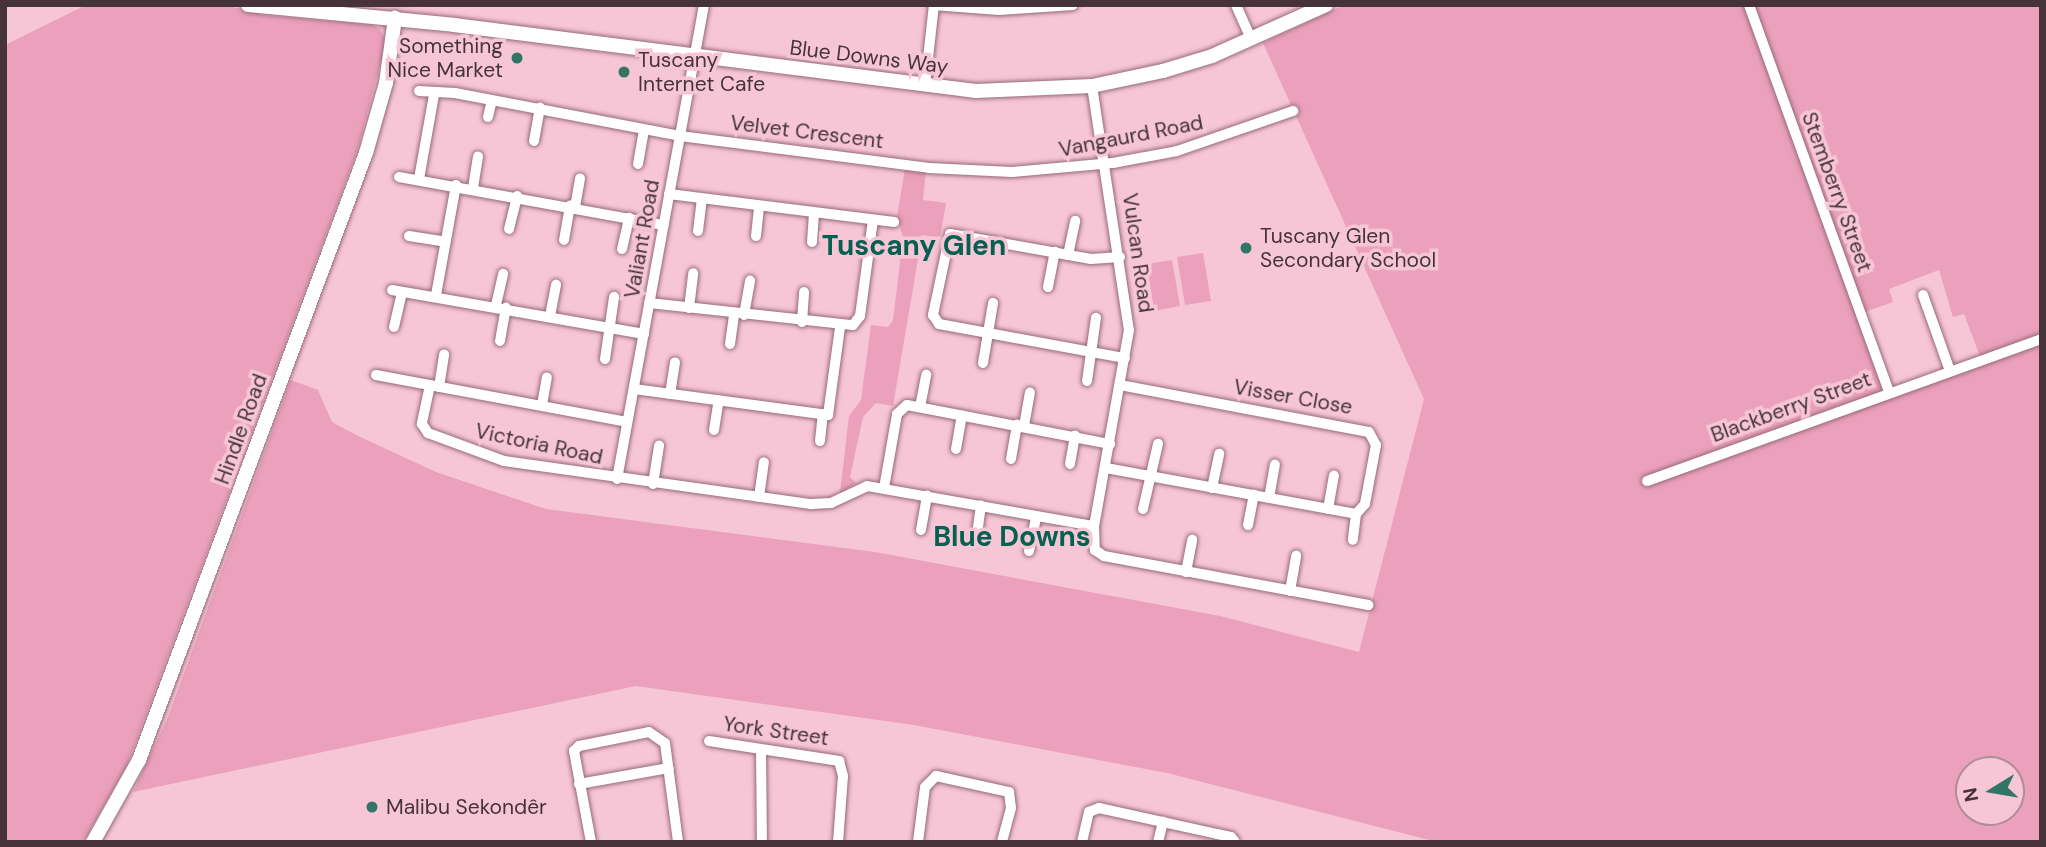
<!DOCTYPE html>
<html>
<head>
<meta charset="utf-8">
<style>
  body { margin:0 }
  #map { position:relative; width:2046px; height:847px; overflow:hidden; background:#f7c6d6; font-family:"DM Sans",sans-serif }
  div>[style] { position:absolute }
  [style*='--x'] { left:calc(var(--x)*1px); top:calc(var(--y)*1px); width:calc(var(--w)*1px); rotate:calc(var(--a)*1deg) }
  .green>* { inset:0; background:#eba0bb }
  .roads { filter:drop-shadow(0 0 2px #966a7a) drop-shadow(0 0 2px #966a7a) }
  .street>* { height:10px; margin:-5px; padding:0 5px; transform-origin:5px; border-radius:5px; background:#fff }
  .secondary>* { height:14px; margin:-7px; padding:0 7px; transform-origin:7px; border-radius:7px; background:#fff }
  .dots>* { width:19px; height:19px; translate:-50% -50%; box-sizing:border-box; border:4px solid #f7c6d6; border-radius:50% }
  span { translate:-50% -50%; white-space:nowrap; text-align:center; line-height:1.15; -webkit-text-stroke:7px #f7c6d6; paint-order:stroke }
  .poi-label { font-size:21px; color:#46333a }
  .right { translate:-100% -50%; text-align:right }
  .left { translate:0 -50%; text-align:left }
  .street-label { font-size:21px; color:#46333a }
  .district-label { font-size:28px; color:#056050; font-weight:700 }
  .frame { position:absolute; inset:0; border:7px solid #46333a; pointer-events:none }
  .north { position:absolute; left:1955px; top:756px; width:70px; height:70px; box-sizing:border-box; background:#f7c6d6; border:2px solid #b08b98; border-radius:50%; rotate:259deg; font-size:19px; font-weight:700; line-height:28px; text-align:center; color:#46333a }
  .north::after { content:''; display:block; margin:auto; width:24px; height:32px; background:#327566; clip-path:polygon(50% 0,100% 100%,50% 72%,0 100%) }
</style>
</head>
<body>
<div id="map">
  <div class="green">
    <div style="clip-path:polygon(86px 5px,226px 5px,262px 15px,372px 25px,380px 29px,386px 42px,358px 148px,127px 765px,83px 842px,5px 842px,5px 45px)"></div>
    <div style="clip-path:polygon(evenodd,1344px 5px,2041px 5px,2041px 842px,1437px 842px,1167px 773px,914px 725px,636px 686px,133px 792px,168px 717px,291px 380px,318px 390px,332px 422px,356px 435px,436px 472px,546px 509px,875px 552px,1220px 616px,1359px 652px,1424px 399px,1263px 43px,1344px 5px,1939px 270px,1953px 317px,1964px 314px,1981px 359px,1890px 391px,1862px 313px,1893px 302px,1889px 289px,1939px 270px,1344px 5px,1969px 770px,2011px 770px,2011px 812px,1969px 812px,1969px 770px)"></div>
    <div style="clip-path:polygon(905px 168px,926px 171px,923px 200px,946px 203px,940px 238px,922px 235px,893px 406px,876px 403px,863px 417px,850px 477px,856px 483px,840px 493px,849px 416px,861px 400px,871px 325px,888px 327px,893px 320px,903px 238px,897px 216px)"></div>
    <div style="clip-path:polygon(1203px 253px,1211px 301px,1185px 305px,1177px 257px)"></div>
    <div style="clip-path:polygon(1172px 260px,1180px 306px,1154px 311px,1147px 264px)"></div>
  </div>
  <div class="roads">
    <div class="street">
      <div style="--x:933;--y:5;--w:66;--a:4.3"></div>
      <div style="--x:999;--y:10;--w:74;--a:-3.9"></div>
      <div style="--x:1236;--y:5;--w:37;--a:66"></div>
      <div style="--x:1749;--y:5;--w:412;--a:70.1"></div>
      <div style="--x:925;--y:85;--w:81;--a:-83.6"></div>
      <div style="--x:1092;--y:86;--w:247;--a:81.4"></div>
      <div style="--x:1129;--y:330;--w:199;--a:100.1"></div>
      <div style="--x:1094;--y:526;--w:24;--a:88"></div>
      <div style="--x:1095;--y:550;--w:11;--a:34"></div>
      <div style="--x:1104;--y:556;--w:269;--a:10.5"></div>
      <div style="--x:419;--y:91;--w:36;--a:3"></div>
      <div style="--x:455;--y:93;--w:229;--a:10.8"></div>
      <div style="--x:680;--y:136;--w:251;--a:7.3"></div>
      <div style="--x:929;--y:168;--w:83;--a:2.8"></div>
      <div style="--x:1012;--y:172;--w:101;--a:-5.1"></div>
      <div style="--x:1113;--y:163;--w:65;--a:-10.6"></div>
      <div style="--x:1177;--y:151;--w:123;--a:-19"></div>
      <div style="--x:488;--y:117;--w:17;--a:-77"></div>
      <div style="--x:534;--y:141;--w:34;--a:-80"></div>
      <div style="--x:638;--y:164;--w:34;--a:-80"></div>
      <div style="--x:399;--y:177;--w:269;--a:10.3"></div>
      <div style="--x:419;--y:179;--w:85;--a:-79.9"></div>
      <div style="--x:473;--y:188;--w:32;--a:-81"></div>
      <div style="--x:669;--y:194;--w:227;--a:7.1"></div>
      <div style="--x:575;--y:207;--w:29;--a:-80"></div>
      <div style="--x:509;--y:229;--w:34;--a:-76"></div>
      <div style="--x:698;--y:231;--w:32;--a:-83"></div>
      <div style="--x:409;--y:236;--w:37;--a:9"></div>
      <div style="--x:756;--y:236;--w:30;--a:-84"></div>
      <div style="--x:564;--y:240;--w:35;--a:-80"></div>
      <div style="--x:812;--y:242;--w:28;--a:-86"></div>
      <div style="--x:622;--y:249;--w:32;--a:-77"></div>
      <div style="--x:1068;--y:255;--w:35;--a:-78"></div>
      <div style="--x:1120;--y:257;--w:29;--a:176"></div>
      <div style="--x:1091;--y:259;--w:143;--a:-169.9"></div>
      <div style="--x:950;--y:234;--w:83;--a:101.9"></div>
      <div style="--x:933;--y:315;--w:11;--a:56"></div>
      <div style="--x:939;--y:324;--w:189;--a:10.4"></div>
      <div style="--x:1048;--y:287;--w:36;--a:-79"></div>
      <div style="--x:392;--y:290;--w:256;--a:9.9"></div>
      <div style="--x:436;--y:295;--w:112;--a:-79.7"></div>
      <div style="--x:1923;--y:295;--w:81;--a:70.4"></div>
      <div style="--x:649;--y:303;--w:205;--a:6.2"></div>
      <div style="--x:853;--y:325;--w:11;--a:-52"></div>
      <div style="--x:860;--y:316;--w:97;--a:-82.3"></div>
      <div style="--x:496;--y:305;--w:32;--a:-77"></div>
      <div style="--x:689;--y:308;--w:35;--a:-83"></div>
      <div style="--x:744;--y:315;--w:35;--a:-80"></div>
      <div style="--x:550;--y:316;--w:32;--a:-79"></div>
      <div style="--x:802;--y:322;--w:30;--a:-86"></div>
      <div style="--x:394;--y:327;--w:36;--a:-77"></div>
      <div style="--x:500;--y:341;--w:34;--a:-80"></div>
      <div style="--x:730;--y:344;--w:30;--a:-82"></div>
      <div style="--x:605;--y:359;--w:63;--a:-81.7"></div>
      <div style="--x:983;--y:363;--w:61;--a:-80.5"></div>
      <div style="--x:376;--y:375;--w:255;--a:10.6"></div>
      <div style="--x:1087;--y:381;--w:64;--a:-81.9"></div>
      <div style="--x:430;--y:385;--w:40;--a:102"></div>
      <div style="--x:422;--y:424;--w:11;--a:56"></div>
      <div style="--x:428;--y:433;--w:81;--a:20.2"></div>
      <div style="--x:504;--y:461;--w:310;--a:8"></div>
      <div style="--x:811;--y:504;--w:20;--a:-3"></div>
      <div style="--x:831;--y:503;--w:40;--a:-25"></div>
      <div style="--x:867;--y:486;--w:230;--a:10"></div>
      <div style="--x:1120;--y:385;--w:253;--a:10.7"></div>
      <div style="--x:1369;--y:432;--w:15;--a:62"></div>
      <div style="--x:1376;--y:445;--w:60;--a:100.6"></div>
      <div style="--x:1365;--y:504;--w:13;--a:132"></div>
      <div style="--x:1356;--y:514;--w:26;--a:97"></div>
      <div style="--x:439;--y:387;--w:33;--a:-81"></div>
      <div style="--x:634;--y:389;--w:196;--a:7.6"></div>
      <div style="--x:828;--y:415;--w:89;--a:-82.2"></div>
      <div style="--x:670;--y:394;--w:32;--a:-81"></div>
      <div style="--x:542;--y:405;--w:28;--a:-80"></div>
      <div style="--x:920;--y:407;--w:33;--a:-79"></div>
      <div style="--x:1024;--y:426;--w:34;--a:-80"></div>
      <div style="--x:714;--y:430;--w:30;--a:-81"></div>
      <div style="--x:820;--y:441;--w:27;--a:-84"></div>
      <div style="--x:956;--y:449;--w:34;--a:-80"></div>
      <div style="--x:1011;--y:459;--w:35;--a:-80"></div>
      <div style="--x:1070;--y:464;--w:29;--a:-80"></div>
      <div style="--x:1106;--y:468;--w:254;--a:10.4"></div>
      <div style="--x:617;--y:479;--w:482;--a:-79.6"></div>
      <div style="--x:1647;--y:481;--w:419;--a:-19.8"></div>
      <div style="--x:653;--y:484;--w:39;--a:-81"></div>
      <div style="--x:884;--y:488;--w:75;--a:-80"></div>
      <div style="--x:897;--y:414;--w:13;--a:-42"></div>
      <div style="--x:907;--y:405;--w:207;--a:10.9"></div>
      <div style="--x:1212;--y:488;--w:35;--a:-78"></div>
      <div style="--x:759;--y:497;--w:35;--a:-82"></div>
      <div style="--x:1269;--y:498;--w:34;--a:-80"></div>
      <div style="--x:1143;--y:509;--w:67;--a:-77"></div>
      <div style="--x:1328;--y:509;--w:34;--a:-80"></div>
      <div style="--x:1248;--y:525;--w:31;--a:-79"></div>
      <div style="--x:921;--y:530;--w:35;--a:-80"></div>
      <div style="--x:976;--y:541;--w:36;--a:-82"></div>
      <div style="--x:1029;--y:551;--w:35;--a:-78"></div>
      <div style="--x:1186;--y:572;--w:33;--a:-79"></div>
      <div style="--x:1290;--y:591;--w:36;--a:-80"></div>
      <div style="--x:709;--y:741;--w:132;--a:8.7"></div>
      <div style="--x:839;--y:761;--w:16;--a:75"></div>
      <div style="--x:843;--y:776;--w:66;--a:94.3"></div>
      <div style="--x:761;--y:750;--w:92;--a:89.4"></div>
      <div style="--x:579;--y:784;--w:91;--a:-10.1"></div>
      <div style="--x:591;--y:842;--w:93;--a:-100.6"></div>
      <div style="--x:574;--y:751;--w:7;--a:-45"></div>
      <div style="--x:579;--y:746;--w:71;--a:-11.3"></div>
      <div style="--x:649;--y:732;--w:19;--a:35"></div>
      <div style="--x:665;--y:743;--w:100;--a:82.5"></div>
      <div style="--x:918;--y:842;--w:55;--a:-82.7"></div>
      <div style="--x:925;--y:787;--w:16;--a:-45"></div>
      <div style="--x:936;--y:776;--w:75;--a:12.4"></div>
      <div style="--x:1009;--y:792;--w:16;--a:83"></div>
      <div style="--x:1011;--y:808;--w:35;--a:105"></div>
      <div style="--x:1082;--y:842;--w:31;--a:-77"></div>
      <div style="--x:1089;--y:812;--w:11;--a:-22"></div>
      <div style="--x:1099;--y:808;--w:135;--a:12.4"></div>
      <div style="--x:1231;--y:837;--w:6;--a:51"></div>
      <div style="--x:1158;--y:842;--w:21;--a:-76"></div>
    </div>
    <div class="secondary">
      <div style="--x:248;--y:5;--w:207;--a:5.5"></div>
      <div style="--x:454;--y:25;--w:526;--a:7.21"></div>
      <div style="--x:976;--y:91;--w:116;--a:-2.5"></div>
      <div style="--x:1092;--y:86;--w:73;--a:-11.9"></div>
      <div style="--x:1163;--y:71;--w:51;--a:-17"></div>
      <div style="--x:1212;--y:56;--w:125;--a:-24.1"></div>
      <div style="--x:93;--y:842;--w:94;--a:-60.7"></div>
      <div style="--x:139;--y:760;--w:648;--a:-69.5"></div>
      <div style="--x:366;--y:153;--w:73;--a:-74.1"></div>
      <div style="--x:386;--y:83;--w:66;--a:-82.1"></div>
    </div>
  </div>
  <div class="dots">
    <div style="left:517px;top:58px;background:#327566"></div>
    <div style="left:624px;top:72px;background:#327566"></div>
    <div style="left:1246px;top:248px;background:#327566"></div>
    <div style="left:372px;top:807px;background:#327566"></div>
  </div>
  <div class="poi-label">
    <span class="right" style="left:503px;top:58px">Something<br>Nice Market</span>
    <span class="left" style="left:638px;top:72px">Tuscany<br>Internet Cafe</span>
    <span class="left" style="left:1260px;top:248px">Tuscany Glen<br>Secondary School</span>
    <span class="left" style="left:386px;top:807px">Malibu Sekondêr</span>
  </div>
  <div class="street-label">
    <span style="left:869px;top:57px;rotate:7deg">Blue Downs Way</span>
    <span style="left:807px;top:132px;rotate:7deg">Velvet Crescent</span>
    <span style="left:1131px;top:136px;rotate:-11deg">Vangaurd Road</span>
    <span style="left:1837px;top:192px;rotate:70deg">Stemberry Street</span>
    <span style="left:642px;top:239px;rotate:-80deg">Valiant Road</span>
    <span style="left:1138px;top:253px;rotate:82deg">Vulcan Road</span>
    <span style="left:1293px;top:397px;rotate:10deg">Visser Close</span>
    <span style="left:1791px;top:407px;rotate:-20deg">Blackberry Street</span>
    <span style="left:241px;top:429px;rotate:-70deg">Hindle Road</span>
    <span style="left:539px;top:444px;rotate:12deg">Victoria Road</span>
    <span style="left:776px;top:731px;rotate:8deg">York Street</span>
  </div>
  <div class="district-label">
    <span style="left:914px;top:246px">Tuscany Glen</span>
    <span style="left:1012px;top:537px">Blue Downs</span>
  </div>
  <div class="frame"></div>
  <div class="north">N</div>
</div>
</body>
</html>
